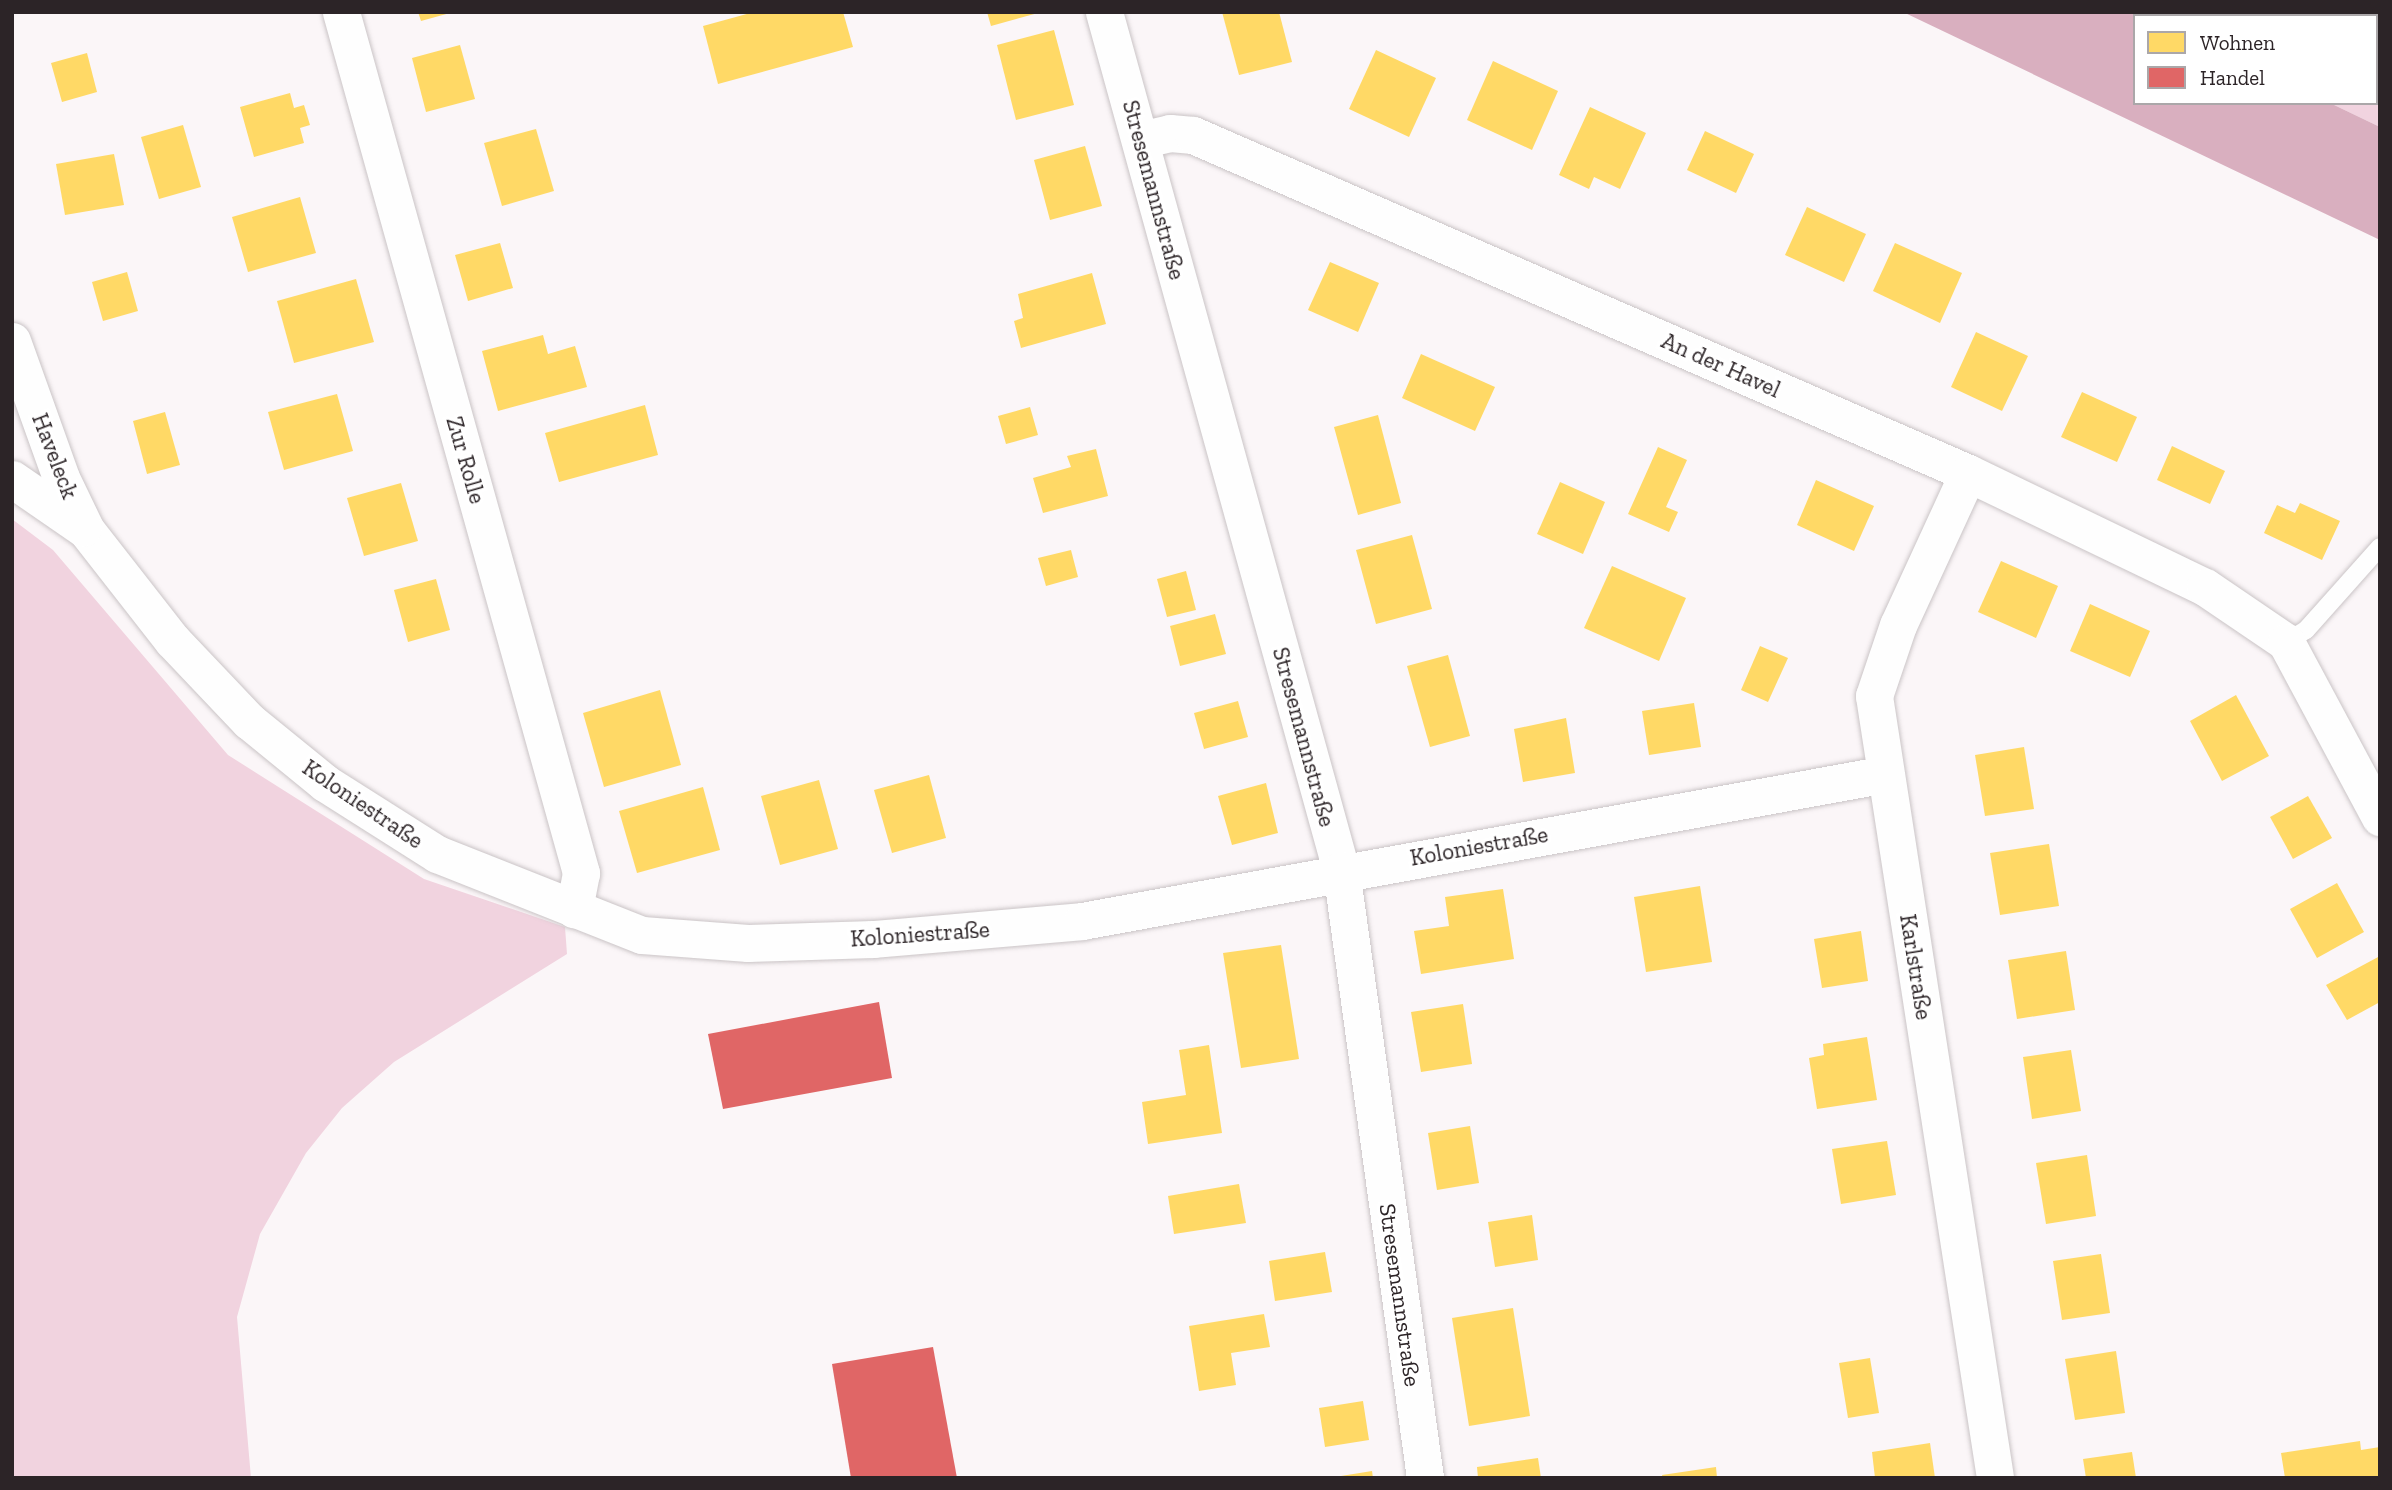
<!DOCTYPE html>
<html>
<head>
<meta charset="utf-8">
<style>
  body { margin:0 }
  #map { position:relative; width:2392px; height:1490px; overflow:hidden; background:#fbf6f8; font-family:"Zilla Slab",serif }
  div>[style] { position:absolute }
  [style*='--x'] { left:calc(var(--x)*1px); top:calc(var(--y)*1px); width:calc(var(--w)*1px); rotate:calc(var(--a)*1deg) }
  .green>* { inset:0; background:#f1d3df }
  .water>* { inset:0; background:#d9afbf }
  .homes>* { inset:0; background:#ffd966 }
  .shops>* { inset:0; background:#e06666 }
  .roads { filter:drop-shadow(0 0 2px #cac4c6) drop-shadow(0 0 2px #cac4c6) }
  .service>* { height:18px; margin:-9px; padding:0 9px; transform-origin:9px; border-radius:9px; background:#fefefe }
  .minor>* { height:37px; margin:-18.5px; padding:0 18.5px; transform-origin:18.5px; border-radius:18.5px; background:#fefefe }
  span { translate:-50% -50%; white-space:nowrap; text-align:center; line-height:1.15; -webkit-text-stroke:7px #fff; paint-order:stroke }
  .street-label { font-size:23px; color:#2c2427 }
  .frame { position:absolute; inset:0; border:14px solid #2c2427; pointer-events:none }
  .legend { position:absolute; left:2133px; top:14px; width:245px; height:91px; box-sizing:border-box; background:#fff; border:2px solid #aba7a9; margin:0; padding:9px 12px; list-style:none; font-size:21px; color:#2c2427 }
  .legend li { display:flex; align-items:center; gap:14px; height:35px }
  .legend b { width:35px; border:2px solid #aba7a9 }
</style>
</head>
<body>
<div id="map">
  <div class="green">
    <div style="clip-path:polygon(2139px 12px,2380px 12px,2380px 127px,2330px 103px,2376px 103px,2376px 16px)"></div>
    <div style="clip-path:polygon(12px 519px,53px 550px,228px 755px,424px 879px,565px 927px,567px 954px,394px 1062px,342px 1108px,306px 1153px,260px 1234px,237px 1317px,251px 1478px,12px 1478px)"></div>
  </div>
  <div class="water">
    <div style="clip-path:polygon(1903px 12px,2139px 12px,2146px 16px,2135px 16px,2135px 103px,2330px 103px,2380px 127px,2380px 240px)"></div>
  </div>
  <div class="homes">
    <div style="clip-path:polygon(418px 12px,450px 12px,450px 13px,421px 21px)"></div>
    <div style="clip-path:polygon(754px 12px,843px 12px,853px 47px,718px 84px,703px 26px)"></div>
    <div style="clip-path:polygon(987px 12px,1038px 12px,1038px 13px,991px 26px)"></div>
    <div style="clip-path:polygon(1222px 12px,1279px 12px,1292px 62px,1239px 75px)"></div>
    <div style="clip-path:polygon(1054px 30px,1074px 105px,1016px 120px,997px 45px)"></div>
    <div style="clip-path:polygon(460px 45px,475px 99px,426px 112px,412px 58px)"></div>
    <div style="clip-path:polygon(1376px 50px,1436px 78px,1409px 137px,1349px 109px)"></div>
    <div style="clip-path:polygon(87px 53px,97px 92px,62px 102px,51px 63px)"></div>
    <div style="clip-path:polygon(1493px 61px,1558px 91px,1532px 150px,1467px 120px)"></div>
    <div style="clip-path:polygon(290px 93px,294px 108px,304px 105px,310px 125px,300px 128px,304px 143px,254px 157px,240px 107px)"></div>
    <div style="clip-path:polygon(1590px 107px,1646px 133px,1620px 189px,1594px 177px,1589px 189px,1559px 175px)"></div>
    <div style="clip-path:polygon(183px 125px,201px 187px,159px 199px,141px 137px)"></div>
    <div style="clip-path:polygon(536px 129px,554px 191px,502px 206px,484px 143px)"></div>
    <div style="clip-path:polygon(1705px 131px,1754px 154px,1736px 193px,1687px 170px)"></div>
    <div style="clip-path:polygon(1085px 146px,1102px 206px,1050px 220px,1034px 160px)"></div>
    <div style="clip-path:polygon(114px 154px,124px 205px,65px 215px,56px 164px)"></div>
    <div style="clip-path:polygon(300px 197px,316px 253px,248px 272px,232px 217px)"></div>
    <div style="clip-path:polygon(1807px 207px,1866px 234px,1844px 282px,1785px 255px)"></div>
    <div style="clip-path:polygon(500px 243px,513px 288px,468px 301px,455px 255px)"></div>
    <div style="clip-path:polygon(1895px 243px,1962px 273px,1940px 323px,1873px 291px)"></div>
    <div style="clip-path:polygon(1330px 262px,1379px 283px,1358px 332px,1308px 310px)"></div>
    <div style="clip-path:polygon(127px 272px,138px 311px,103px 321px,92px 282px)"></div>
    <div style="clip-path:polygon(1092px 273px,1106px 324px,1021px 348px,1014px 321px,1023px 318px,1018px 294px)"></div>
    <div style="clip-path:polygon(356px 279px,374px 342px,294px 363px,277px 301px)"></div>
    <div style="clip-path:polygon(1976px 332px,2028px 356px,2002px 411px,1951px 387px)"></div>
    <div style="clip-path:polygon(543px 335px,548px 354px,575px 346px,587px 387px,498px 411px,482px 351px)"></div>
    <div style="clip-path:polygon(1421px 354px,1495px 387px,1475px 431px,1402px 398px)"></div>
    <div style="clip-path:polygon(2082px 392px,2137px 417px,2117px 462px,2061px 437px)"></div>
    <div style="clip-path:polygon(337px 394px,353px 451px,284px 470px,268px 412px)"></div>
    <div style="clip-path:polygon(645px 405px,658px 455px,559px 482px,545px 433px)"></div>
    <div style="clip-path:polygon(1030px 407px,1038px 435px,1006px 444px,998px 416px)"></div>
    <div style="clip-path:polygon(165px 412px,180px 465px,147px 474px,133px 421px)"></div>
    <div style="clip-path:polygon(1378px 415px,1401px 503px,1358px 515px,1334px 427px)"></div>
    <div style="clip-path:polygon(2172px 446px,2225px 471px,2210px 504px,2157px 480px)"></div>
    <div style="clip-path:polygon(1658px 447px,1687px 460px,1666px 507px,1678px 512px,1669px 532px,1628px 514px)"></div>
    <div style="clip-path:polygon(1096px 449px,1108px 496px,1043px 513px,1033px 478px,1071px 467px,1067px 456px)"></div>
    <div style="clip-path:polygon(1816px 480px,1874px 506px,1854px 551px,1797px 525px)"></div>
    <div style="clip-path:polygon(1560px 482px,1605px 502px,1583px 554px,1537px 534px)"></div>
    <div style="clip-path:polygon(401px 483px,418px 541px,364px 556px,347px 498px)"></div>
    <div style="clip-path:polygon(2300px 503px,2340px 521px,2322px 560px,2264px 533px,2277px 505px,2295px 513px)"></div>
    <div style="clip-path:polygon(1412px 535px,1432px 609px,1376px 624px,1356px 550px)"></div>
    <div style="clip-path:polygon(1071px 550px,1078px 577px,1046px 586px,1038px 558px)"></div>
    <div style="clip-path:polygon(2001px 561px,2058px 586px,2036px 638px,1978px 612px)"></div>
    <div style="clip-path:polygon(1612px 566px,1686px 598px,1659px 661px,1584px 628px)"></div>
    <div style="clip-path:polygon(1186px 571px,1196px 610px,1167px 617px,1157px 579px)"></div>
    <div style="clip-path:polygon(436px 579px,450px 630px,408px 642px,394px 590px)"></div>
    <div style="clip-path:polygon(2090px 604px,2150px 631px,2130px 677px,2070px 651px)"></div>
    <div style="clip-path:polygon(1215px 614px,1226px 654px,1180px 666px,1170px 626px)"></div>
    <div style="clip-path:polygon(1760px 646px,1788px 658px,1768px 702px,1741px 690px)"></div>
    <div style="clip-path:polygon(1448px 655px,1470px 736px,1430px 747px,1407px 666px)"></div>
    <div style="clip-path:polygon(660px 690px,681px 765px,604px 787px,583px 713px)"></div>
    <div style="clip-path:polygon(2236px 695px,2269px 756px,2222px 781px,2190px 721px)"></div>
    <div style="clip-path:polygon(1238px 701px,1248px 737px,1204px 749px,1194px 713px)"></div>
    <div style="clip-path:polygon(1694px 703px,1701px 747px,1649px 755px,1642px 711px)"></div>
    <div style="clip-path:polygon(1566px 718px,1575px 773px,1523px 782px,1514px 729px)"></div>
    <div style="clip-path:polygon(2024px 747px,2034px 809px,1985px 816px,1975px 755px)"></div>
    <div style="clip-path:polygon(929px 775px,946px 838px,892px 853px,874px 790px)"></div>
    <div style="clip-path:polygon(819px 780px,838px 849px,780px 865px,761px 796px)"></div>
    <div style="clip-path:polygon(1266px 783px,1278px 833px,1232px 845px,1218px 796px)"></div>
    <div style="clip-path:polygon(703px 787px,720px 850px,637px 873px,619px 811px)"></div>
    <div style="clip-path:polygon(2308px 796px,2332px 838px,2293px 859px,2270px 817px)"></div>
    <div style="clip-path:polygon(2049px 844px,2059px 906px,2000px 915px,1990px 853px)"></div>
    <div style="clip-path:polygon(2337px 883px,2364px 932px,2317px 958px,2290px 909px)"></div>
    <div style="clip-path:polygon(1700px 886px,1712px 962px,1646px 972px,1634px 897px)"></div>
    <div style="clip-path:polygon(1503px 889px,1514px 959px,1421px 974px,1414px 931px,1449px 926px,1445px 897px)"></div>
    <div style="clip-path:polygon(1861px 931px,1868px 981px,1822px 988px,1814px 939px)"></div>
    <div style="clip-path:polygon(1281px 945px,1299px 1059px,1241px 1068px,1223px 953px)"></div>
    <div style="clip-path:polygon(2066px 951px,2075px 1010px,2017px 1019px,2008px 960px)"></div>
    <div style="clip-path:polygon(2380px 956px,2380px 1002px,2347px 1020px,2326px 985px)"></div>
    <div style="clip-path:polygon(1463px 1004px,1472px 1064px,1421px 1072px,1411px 1012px)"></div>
    <div style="clip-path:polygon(1867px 1037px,1877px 1100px,1817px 1109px,1809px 1058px,1824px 1055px,1823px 1044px)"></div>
    <div style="clip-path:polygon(1209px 1045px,1222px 1133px,1148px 1144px,1142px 1102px,1186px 1095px,1179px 1050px)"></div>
    <div style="clip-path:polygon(2071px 1050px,2081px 1111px,2032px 1119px,2023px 1057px)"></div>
    <div style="clip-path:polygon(1470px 1126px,1479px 1183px,1437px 1190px,1428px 1133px)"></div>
    <div style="clip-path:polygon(1887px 1141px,1896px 1195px,1841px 1204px,1832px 1149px)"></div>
    <div style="clip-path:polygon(2087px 1155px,2096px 1216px,2046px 1224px,2036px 1163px)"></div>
    <div style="clip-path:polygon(1239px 1184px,1246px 1223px,1174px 1234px,1168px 1196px)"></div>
    <div style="clip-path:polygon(1532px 1215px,1538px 1260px,1495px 1267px,1488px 1222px)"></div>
    <div style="clip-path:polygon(1325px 1252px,1332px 1292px,1275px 1301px,1269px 1261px)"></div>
    <div style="clip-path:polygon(2101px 1254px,2110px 1313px,2062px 1320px,2053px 1261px)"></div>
    <div style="clip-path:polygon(1513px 1308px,1530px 1416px,1469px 1426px,1452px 1318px)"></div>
    <div style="clip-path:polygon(1264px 1314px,1270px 1347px,1231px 1353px,1236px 1385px,1199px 1391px,1189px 1326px)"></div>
    <div style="clip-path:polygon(2116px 1351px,2125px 1413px,2075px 1420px,2065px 1359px)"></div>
    <div style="clip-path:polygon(1870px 1358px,1879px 1413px,1848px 1418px,1839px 1363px)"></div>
    <div style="clip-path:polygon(1363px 1401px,1369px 1440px,1325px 1447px,1319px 1408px)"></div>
    <div style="clip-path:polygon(2360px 1441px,2361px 1450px,2380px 1447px,2380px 1478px,2285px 1478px,2281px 1453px)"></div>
    <div style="clip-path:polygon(1930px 1443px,1935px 1478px,1875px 1478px,1872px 1452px)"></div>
    <div style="clip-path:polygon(2132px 1452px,2136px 1478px,2086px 1478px,2083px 1459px)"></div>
    <div style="clip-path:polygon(1538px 1458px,1541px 1478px,1478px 1478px,1477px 1467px)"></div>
    <div style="clip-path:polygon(1716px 1467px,1717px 1478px,1663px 1478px,1662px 1475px)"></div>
    <div style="clip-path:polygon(1372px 1471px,1373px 1478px,1341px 1478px,1341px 1476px)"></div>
  </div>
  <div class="shops">
    <div style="clip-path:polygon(879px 1002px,892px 1078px,723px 1109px,708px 1034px)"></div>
    <div style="clip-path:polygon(933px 1347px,957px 1478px,851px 1478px,832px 1364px)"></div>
  </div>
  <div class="roads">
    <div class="service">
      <div style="--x:2286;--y:642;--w:23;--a:-31"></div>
      <div style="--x:2306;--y:630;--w:111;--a:-48.3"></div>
    </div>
    <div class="minor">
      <div style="--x:341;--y:12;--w:894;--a:74.42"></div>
      <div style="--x:581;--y:873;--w:37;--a:101"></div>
      <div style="--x:1104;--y:12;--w:890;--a:74.56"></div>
      <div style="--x:1341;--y:870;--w:614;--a:82.13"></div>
      <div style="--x:1140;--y:140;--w:31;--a:-13"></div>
      <div style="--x:1170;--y:133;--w:23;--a:5"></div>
      <div style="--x:1193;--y:135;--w:845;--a:23.56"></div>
      <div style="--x:1968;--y:473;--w:263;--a:25.7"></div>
      <div style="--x:2205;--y:587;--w:98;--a:34.2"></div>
      <div style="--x:2286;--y:642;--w:199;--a:61.8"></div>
      <div style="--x:12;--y:341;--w:145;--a:70.3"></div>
      <div style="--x:61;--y:478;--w:58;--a:64.3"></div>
      <div style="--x:86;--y:530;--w:140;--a:52"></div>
      <div style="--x:172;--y:640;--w:112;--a:46.5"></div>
      <div style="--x:249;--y:721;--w:98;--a:39.2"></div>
      <div style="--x:325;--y:783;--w:133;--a:32.4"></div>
      <div style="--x:437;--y:854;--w:220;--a:21.6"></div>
      <div style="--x:642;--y:935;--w:106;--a:4.3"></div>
      <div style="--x:748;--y:943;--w:125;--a:-1.8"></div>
      <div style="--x:873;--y:939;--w:210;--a:-4.9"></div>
      <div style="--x:1082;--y:921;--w:817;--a:-10.36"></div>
      <div style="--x:1968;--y:473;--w:167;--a:114.7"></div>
      <div style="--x:1898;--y:625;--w:75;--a:108.7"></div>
      <div style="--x:1874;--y:696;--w:791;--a:81.2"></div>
      <div style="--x:12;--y:479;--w:86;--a:34.6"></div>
    </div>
  </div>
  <div class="street-label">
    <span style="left:1154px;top:190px;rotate:75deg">Stresemannstraße</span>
    <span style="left:1721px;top:365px;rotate:24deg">An der Havel</span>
    <span style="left:55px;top:456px;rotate:69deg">Haveleck</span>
    <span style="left:466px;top:460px;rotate:74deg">Zur Rolle</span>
    <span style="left:1304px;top:737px;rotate:75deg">Stresemannstraße</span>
    <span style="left:363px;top:804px;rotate:34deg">Koloniestraße</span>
    <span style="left:1479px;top:846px;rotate:-10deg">Koloniestraße</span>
    <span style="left:920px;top:934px;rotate:-4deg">Koloniestraße</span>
    <span style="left:1916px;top:967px;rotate:81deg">Karlstraße</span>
    <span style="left:1400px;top:1295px;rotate:82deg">Stresemannstraße</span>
  </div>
  <div class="frame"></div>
  <ul class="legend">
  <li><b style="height:19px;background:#ffd966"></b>Wohnen</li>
  <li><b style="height:19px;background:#e06666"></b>Handel</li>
  </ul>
</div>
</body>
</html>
